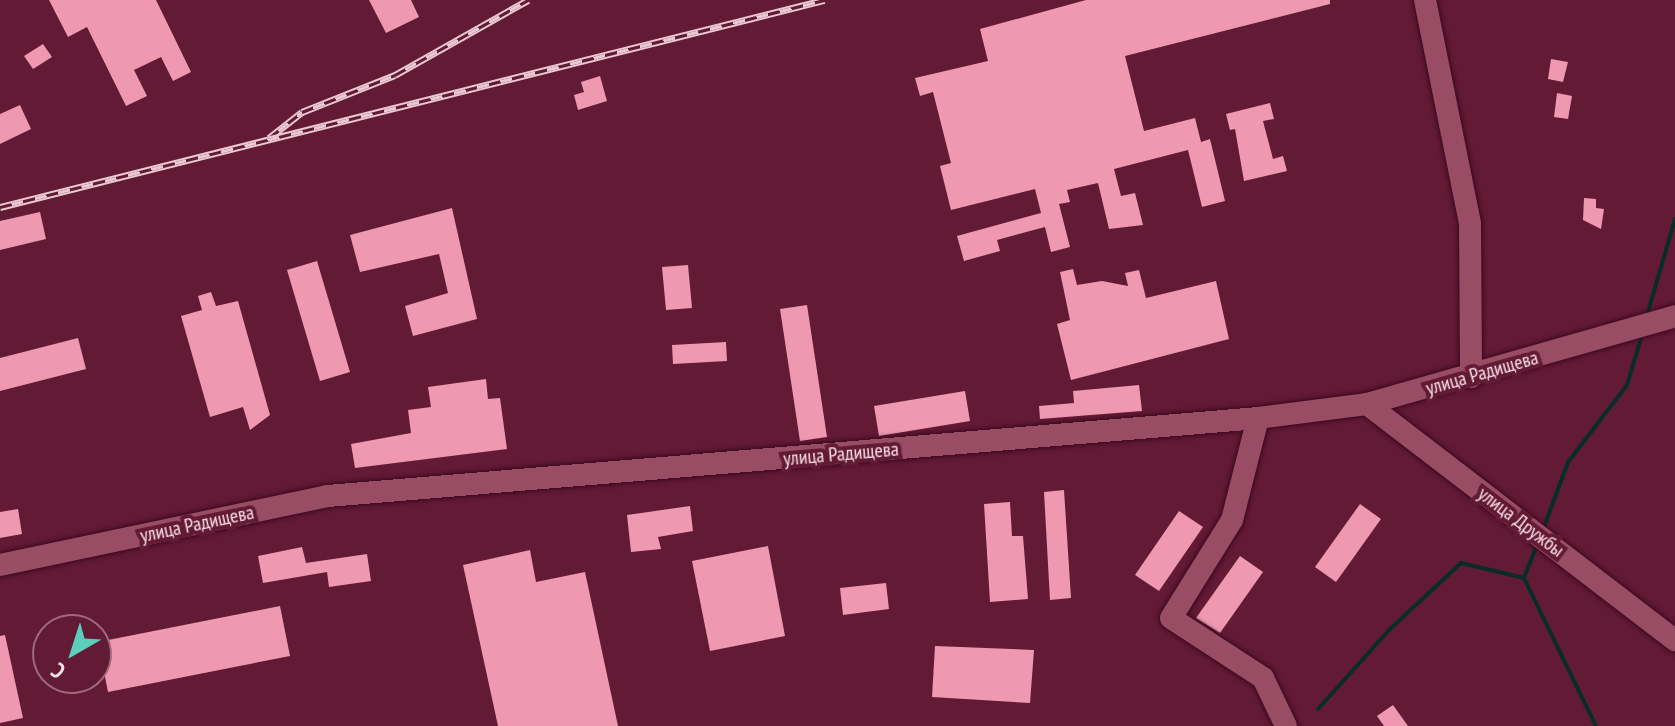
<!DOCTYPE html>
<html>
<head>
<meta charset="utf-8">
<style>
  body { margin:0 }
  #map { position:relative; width:1675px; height:726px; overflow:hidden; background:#621a35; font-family:"PT Sans Narrow",sans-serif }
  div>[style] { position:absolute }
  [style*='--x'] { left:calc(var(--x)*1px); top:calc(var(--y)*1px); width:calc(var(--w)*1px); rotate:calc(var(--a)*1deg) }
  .stream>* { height:4px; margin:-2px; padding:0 2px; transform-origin:2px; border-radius:2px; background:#082c27 }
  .building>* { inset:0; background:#ee99b1 }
  .roads { filter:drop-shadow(0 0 2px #3d081d) drop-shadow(0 0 2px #3d081d) }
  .minor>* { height:22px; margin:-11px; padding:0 11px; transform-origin:11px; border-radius:11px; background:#994d65 }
  .rail>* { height:7px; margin-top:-3.5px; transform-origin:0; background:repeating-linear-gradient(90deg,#621a35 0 12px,#eac9d2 0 24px); box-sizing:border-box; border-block:2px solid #eac9d2 }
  span { translate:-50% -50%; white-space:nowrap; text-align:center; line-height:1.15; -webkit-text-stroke:8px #621a35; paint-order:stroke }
  .street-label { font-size:20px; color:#fce0e7 }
  .north { position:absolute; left:32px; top:614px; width:80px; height:80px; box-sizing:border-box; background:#621a35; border:2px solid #a0697c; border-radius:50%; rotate:219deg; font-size:22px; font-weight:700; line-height:32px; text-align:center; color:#fce0e7 }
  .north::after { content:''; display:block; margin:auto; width:28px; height:36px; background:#5bcebc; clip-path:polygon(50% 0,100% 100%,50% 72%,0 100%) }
</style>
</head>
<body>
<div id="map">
  <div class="stream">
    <div style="--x:1647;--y:315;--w:100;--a:-73.7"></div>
    <div style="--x:1544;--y:527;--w:69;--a:-69.7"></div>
    <div style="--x:1568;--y:462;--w:97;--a:-52.5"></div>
    <div style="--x:1627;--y:385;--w:52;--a:-73.3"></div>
    <div style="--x:1538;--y:543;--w:38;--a:112"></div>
    <div style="--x:1524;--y:578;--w:165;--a:64.1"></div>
    <div style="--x:1318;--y:709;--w:108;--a:-48"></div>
    <div style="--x:1390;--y:629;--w:97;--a:-42.9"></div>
    <div style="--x:1461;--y:563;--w:65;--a:13.4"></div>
  </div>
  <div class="building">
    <div style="clip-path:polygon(49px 0,156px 0,191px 72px,173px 81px,161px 57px,134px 70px,147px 96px,126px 106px,87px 27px,68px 37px)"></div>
    <div style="clip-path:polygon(369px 0,411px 0,419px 17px,386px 33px)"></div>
    <div style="clip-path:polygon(1086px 0,1330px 0,1330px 4px,1125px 56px,1144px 131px,1195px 118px,1201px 142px,1210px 139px,1225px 201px,1202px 207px,1188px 150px,1114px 169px,1121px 196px,1135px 193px,1143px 225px,1109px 229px,1098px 183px,1067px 190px,1070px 202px,1059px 204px,1070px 247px,1051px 252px,1045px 227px,997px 240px,1000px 251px,964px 261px,957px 236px,1041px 213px,1035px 189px,951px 210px,940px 166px,951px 163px,933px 92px,920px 96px,915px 78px,988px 61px,980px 29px)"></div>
    <div style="clip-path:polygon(43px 44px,52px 57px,33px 69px,24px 56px)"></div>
    <div style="clip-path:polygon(1551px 59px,1568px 62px,1563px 82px,1548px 79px)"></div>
    <div style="clip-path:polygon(600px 76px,607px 101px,578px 110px,574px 95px,584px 92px,581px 82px)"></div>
    <div style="clip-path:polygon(1557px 93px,1572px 96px,1568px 119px,1554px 117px)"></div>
    <div style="clip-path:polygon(1270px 103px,1274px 119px,1263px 121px,1273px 159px,1283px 156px,1287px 171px,1244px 181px,1235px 129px,1230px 130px,1226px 114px)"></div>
    <div style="clip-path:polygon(20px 105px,31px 129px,0 144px,0 114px)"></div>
    <div style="clip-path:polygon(1584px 198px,1596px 199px,1596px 208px,1604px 209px,1601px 229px,1583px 220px)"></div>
    <div style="clip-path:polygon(452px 208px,477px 319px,413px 336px,405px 306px,448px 293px,439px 254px,360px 272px,350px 235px)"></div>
    <div style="clip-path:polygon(40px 212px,46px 239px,0 250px,0 221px)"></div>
    <div style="clip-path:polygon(317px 261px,350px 372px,320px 381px,287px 270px)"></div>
    <div style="clip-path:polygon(688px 265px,692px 308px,666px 310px,662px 267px)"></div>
    <div style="clip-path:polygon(1073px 269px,1077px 285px,1102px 281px,1128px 286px,1125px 273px,1139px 270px,1146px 298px,1216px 281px,1229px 339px,1071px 380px,1057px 324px,1070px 320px,1060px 272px)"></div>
    <div style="clip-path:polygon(211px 292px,216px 306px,238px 301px,270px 415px,250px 430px,243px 407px,210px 417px,181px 316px,202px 310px,198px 296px)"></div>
    <div style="clip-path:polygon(807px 305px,827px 437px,800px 441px,780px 309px)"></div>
    <div style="clip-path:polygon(78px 338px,86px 369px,0 391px,0 358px)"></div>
    <div style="clip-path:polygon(726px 342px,727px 361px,673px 364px,672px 345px)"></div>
    <div style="clip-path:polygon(486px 379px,488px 399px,500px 398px,507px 449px,355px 468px,351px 444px,411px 433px,408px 410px,431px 407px,428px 387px)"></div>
    <div style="clip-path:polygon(1139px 385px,1142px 411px,1040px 419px,1039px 406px,1074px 403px,1073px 391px)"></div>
    <div style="clip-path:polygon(965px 391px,970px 421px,879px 436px,874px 406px)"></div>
    <div style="clip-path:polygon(1064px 490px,1071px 598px,1050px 600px,1044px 492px)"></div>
    <div style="clip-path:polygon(1010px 502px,1012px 536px,1023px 536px,1028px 599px,990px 602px,984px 504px)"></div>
    <div style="clip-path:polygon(1360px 504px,1381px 519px,1336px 582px,1315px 567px)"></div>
    <div style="clip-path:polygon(690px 506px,693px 531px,658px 537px,661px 549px,631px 552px,627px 515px)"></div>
    <div style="clip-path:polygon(18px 509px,22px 534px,0 538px,0 512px)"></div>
    <div style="clip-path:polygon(1179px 511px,1203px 527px,1159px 591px,1135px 575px)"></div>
    <div style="clip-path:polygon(768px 546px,785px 636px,710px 651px,692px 561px)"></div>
    <div style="clip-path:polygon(302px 547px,306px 563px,367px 554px,371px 581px,329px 587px,327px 572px,263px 583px,258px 556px)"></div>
    <div style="clip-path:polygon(530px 550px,536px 582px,585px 572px,618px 726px,498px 726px,463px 565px)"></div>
    <div style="clip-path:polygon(1240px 556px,1263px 572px,1220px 633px,1196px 618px)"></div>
    <div style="clip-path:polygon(886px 583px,889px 609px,843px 615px,840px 588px)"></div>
    <div style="clip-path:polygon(280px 606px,290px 656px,108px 692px,98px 642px)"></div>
    <div style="clip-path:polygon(5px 635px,23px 718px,0 723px,0 636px)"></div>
    <div style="clip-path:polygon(935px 646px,1034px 650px,1030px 703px,932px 697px)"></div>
    <div style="clip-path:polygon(1393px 705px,1408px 726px,1384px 726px,1377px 716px)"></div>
  </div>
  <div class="roads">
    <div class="minor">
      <div style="--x:1425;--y:0;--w:228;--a:78.6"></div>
      <div style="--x:1470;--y:224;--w:153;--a:89.6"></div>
      <div style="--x:1367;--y:404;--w:388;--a:37.5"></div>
      <div style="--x:1258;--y:418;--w:105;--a:104.3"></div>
      <div style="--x:1232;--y:520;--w:115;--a:121.9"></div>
      <div style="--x:1171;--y:618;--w:110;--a:33.1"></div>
      <div style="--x:1263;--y:678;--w:53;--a:64.4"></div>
      <div style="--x:0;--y:565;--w:335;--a:-11.9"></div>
      <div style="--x:328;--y:496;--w:933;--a:-4.79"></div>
      <div style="--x:1258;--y:418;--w:110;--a:-7.3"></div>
      <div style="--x:1367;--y:404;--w:320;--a:-15.9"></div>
    </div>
  </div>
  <div class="rail">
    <div style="--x:269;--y:138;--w:42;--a:-38.2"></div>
    <div style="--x:302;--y:112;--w:100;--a:-21.7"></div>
    <div style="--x:395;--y:75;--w:153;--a:-29.4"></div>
    <div style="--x:0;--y:207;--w:850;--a:-14.1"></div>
  </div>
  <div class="street-label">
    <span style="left:1482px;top:373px;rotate:-16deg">улица Радищева</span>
    <span style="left:841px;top:454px;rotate:-5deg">улица Радищева</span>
    <span style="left:1521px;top:522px;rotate:37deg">улица Дружбы</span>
    <span style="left:197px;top:524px;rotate:-12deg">улица Радищева</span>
  </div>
  <div class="north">С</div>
</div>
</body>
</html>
